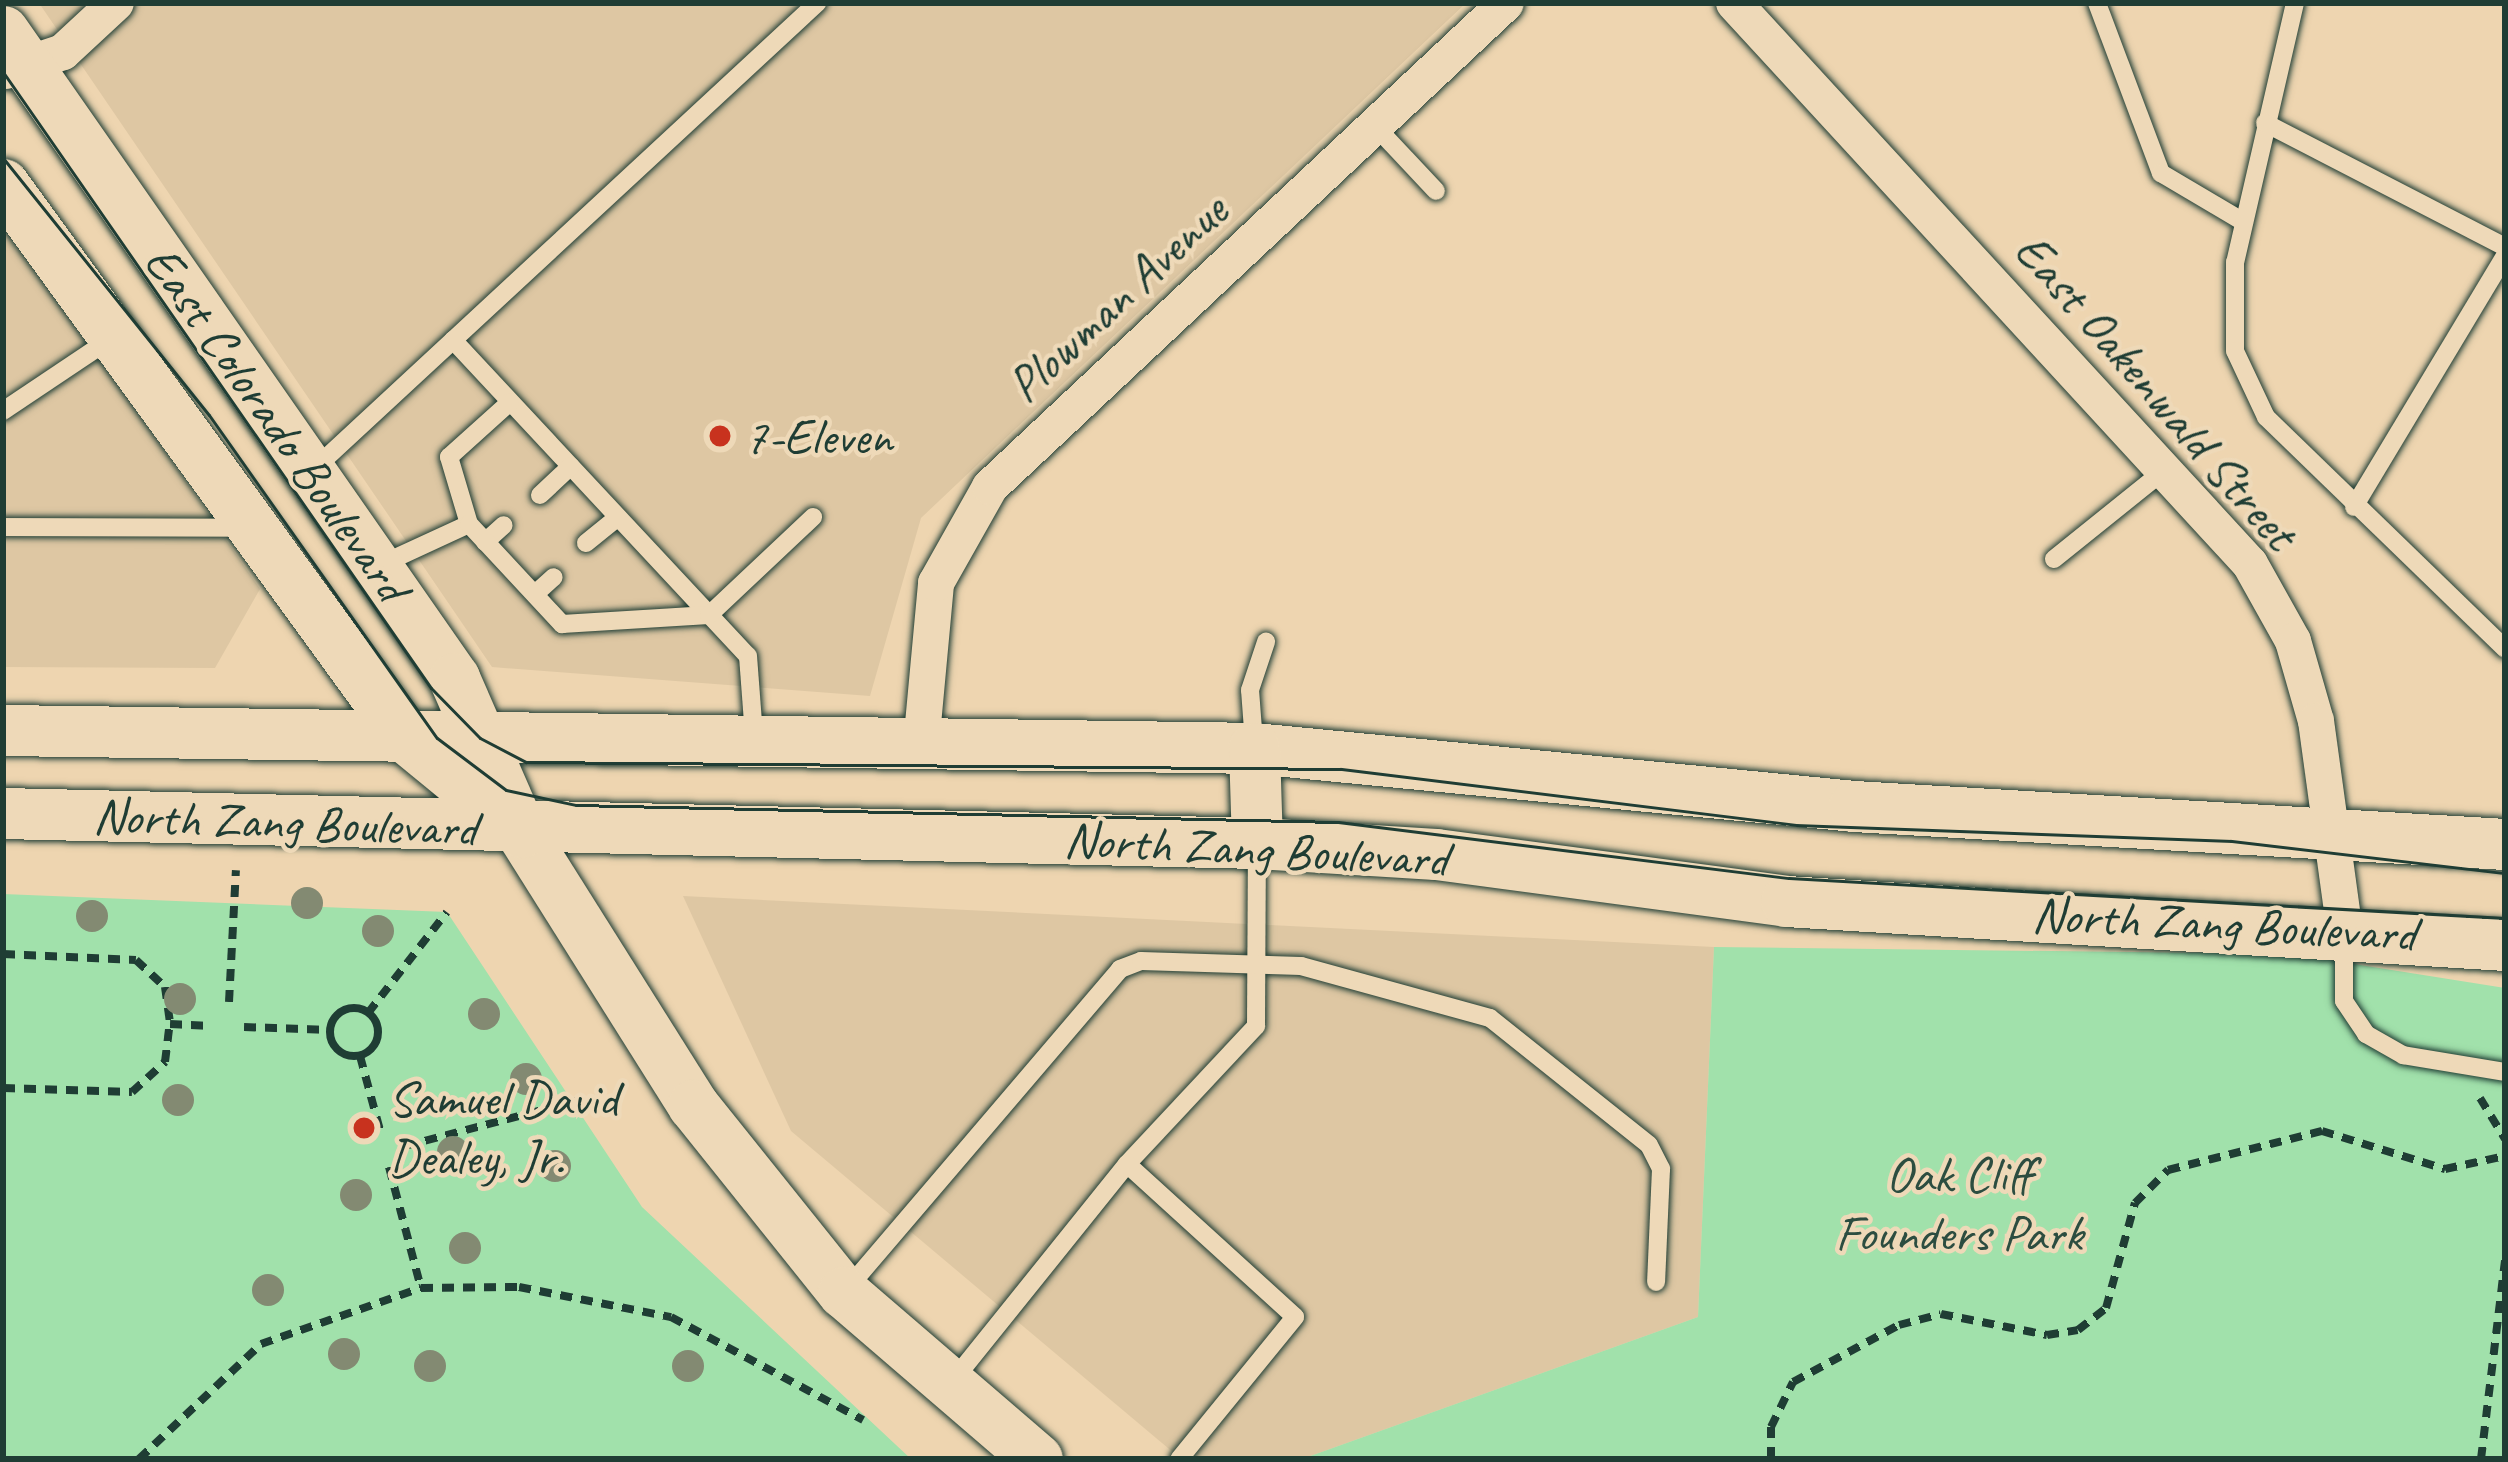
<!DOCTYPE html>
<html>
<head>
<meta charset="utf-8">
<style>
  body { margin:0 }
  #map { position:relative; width:2508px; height:1462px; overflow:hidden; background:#eed5b0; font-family:Caveat,sans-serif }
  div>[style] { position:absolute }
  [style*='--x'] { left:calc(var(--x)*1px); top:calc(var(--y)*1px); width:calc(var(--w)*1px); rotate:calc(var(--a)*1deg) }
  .built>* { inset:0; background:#dec7a3 }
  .green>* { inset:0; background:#a1e1ab }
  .path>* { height:8px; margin-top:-4px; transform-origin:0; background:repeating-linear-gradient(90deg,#1f3d34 0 12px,transparent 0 21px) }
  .path>.ring { margin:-4px; padding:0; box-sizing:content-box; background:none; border:8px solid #1f3d34; border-radius:50% }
  .roads { filter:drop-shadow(0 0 3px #1f3d34) drop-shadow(0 0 3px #1f3d34) }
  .lane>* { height:18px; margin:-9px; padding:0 9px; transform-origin:9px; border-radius:9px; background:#eed9b8 }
  .street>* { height:36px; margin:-18px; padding:0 18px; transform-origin:18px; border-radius:18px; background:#eed9b8 }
  .secondary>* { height:51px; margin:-25.5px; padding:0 25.5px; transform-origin:25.5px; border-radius:25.5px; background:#eed9b8 }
  .tram>* { height:3px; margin:-1.5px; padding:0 1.5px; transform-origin:1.5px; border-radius:1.5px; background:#1f3d34 }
  .trees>* { width:32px; height:32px; margin:-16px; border-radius:50%; background:#838a72 }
  .dots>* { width:33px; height:33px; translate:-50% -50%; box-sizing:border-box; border:6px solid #eed9b8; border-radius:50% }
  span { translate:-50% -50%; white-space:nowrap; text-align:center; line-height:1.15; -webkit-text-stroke:9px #eed9b8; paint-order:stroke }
  .street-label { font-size:51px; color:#1f3d34 }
  .poi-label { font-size:51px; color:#1f3d34 }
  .left { translate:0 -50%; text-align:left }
  .park-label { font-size:51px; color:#2c4d40 }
  .frame { position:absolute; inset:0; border:6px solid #1f3d34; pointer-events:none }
</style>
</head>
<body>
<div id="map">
  <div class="built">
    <div style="clip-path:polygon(39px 3px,1466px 3px,921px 518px,870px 696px,492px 667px)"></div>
    <div style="clip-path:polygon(3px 218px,260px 589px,215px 668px,3px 667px)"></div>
    <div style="clip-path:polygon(683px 896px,1714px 947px,1698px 1317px,1302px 1459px,1181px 1459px,791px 1131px)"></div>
  </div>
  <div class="green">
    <div style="clip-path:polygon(3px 894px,447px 912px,642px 1207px,911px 1459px,3px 1459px)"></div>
    <div style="clip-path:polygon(1714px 947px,2291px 954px,2505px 988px,2505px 1459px,1302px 1459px,1698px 1317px)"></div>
  </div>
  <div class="path">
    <div style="--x:3;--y:954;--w:133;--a:2.6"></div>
    <div style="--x:136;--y:960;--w:40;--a:43"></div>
    <div style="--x:165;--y:987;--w:37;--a:82"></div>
    <div style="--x:229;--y:1002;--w:132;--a:-87"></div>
    <div class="ring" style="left:330px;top:1008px;width:40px;height:40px"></div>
    <div style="--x:368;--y:1013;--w:128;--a:-52"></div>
    <div style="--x:244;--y:1027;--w:86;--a:2"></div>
    <div style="--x:360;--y:1056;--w:81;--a:74.9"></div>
    <div style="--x:3;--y:1088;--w:129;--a:1.8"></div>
    <div style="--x:132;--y:1092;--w:45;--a:-42.3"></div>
    <div style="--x:165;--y:1062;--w:38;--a:-83"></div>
    <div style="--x:170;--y:1024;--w:41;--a:2.8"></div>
    <div style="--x:2480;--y:1098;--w:48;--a:58.6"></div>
    <div style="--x:405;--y:1146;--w:189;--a:-14.7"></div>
    <div style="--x:389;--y:1167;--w:125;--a:75.2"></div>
    <div style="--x:139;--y:1459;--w:168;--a:-43.3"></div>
    <div style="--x:261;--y:1344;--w:170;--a:-19.3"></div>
    <div style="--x:421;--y:1288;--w:98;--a:-0.6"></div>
    <div style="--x:519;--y:1287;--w:155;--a:11.2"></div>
    <div style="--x:671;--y:1317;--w:218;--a:28.2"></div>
    <div style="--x:1771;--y:1459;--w:32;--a:-90"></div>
    <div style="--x:1771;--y:1427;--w:50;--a:-63.9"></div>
    <div style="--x:1793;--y:1382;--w:120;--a:-28.3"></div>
    <div style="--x:1899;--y:1325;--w:43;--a:-14.7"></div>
    <div style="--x:1941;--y:1314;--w:108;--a:11.2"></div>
    <div style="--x:2047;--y:1335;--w:31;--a:-9"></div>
    <div style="--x:2078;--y:1330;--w:36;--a:-38"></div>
    <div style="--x:2106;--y:1308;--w:109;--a:-74.6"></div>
    <div style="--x:2135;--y:1203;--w:47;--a:-45"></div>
    <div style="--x:2168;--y:1170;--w:159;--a:-14.2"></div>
    <div style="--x:2322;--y:1131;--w:129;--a:17.2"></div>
    <div style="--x:2445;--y:1169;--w:61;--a:-12.2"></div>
    <div style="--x:2481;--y:1459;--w:200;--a:-83.1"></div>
  </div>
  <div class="roads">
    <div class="lane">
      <div style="--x:2097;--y:3;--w:182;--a:69.4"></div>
      <div style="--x:2161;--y:173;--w:96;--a:30.6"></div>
      <div style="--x:2295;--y:3;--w:266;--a:103"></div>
      <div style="--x:2235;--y:262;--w:89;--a:90"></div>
      <div style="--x:2235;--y:351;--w:73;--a:64.8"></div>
      <div style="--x:2266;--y:417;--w:333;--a:44.1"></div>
      <div style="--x:2265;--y:123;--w:270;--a:27.3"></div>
      <div style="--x:1375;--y:126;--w:89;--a:46.8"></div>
      <div style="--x:453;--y:340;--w:432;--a:47"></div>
      <div style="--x:748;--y:656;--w:79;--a:85.7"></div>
      <div style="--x:3;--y:411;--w:128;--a:-33.8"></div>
      <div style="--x:314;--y:469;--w:686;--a:-42.81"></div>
      <div style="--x:540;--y:495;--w:42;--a:-43.1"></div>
      <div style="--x:2354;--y:507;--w:293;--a:-59"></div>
      <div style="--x:469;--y:524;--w:70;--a:-106.6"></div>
      <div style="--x:449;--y:457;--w:82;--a:-42"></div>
      <div style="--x:3;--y:527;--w:241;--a:0.2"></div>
      <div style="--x:485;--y:542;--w:25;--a:-42"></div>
      <div style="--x:586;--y:543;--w:41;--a:-39.1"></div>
      <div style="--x:2054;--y:559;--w:145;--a:-38.8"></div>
      <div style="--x:378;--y:566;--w:100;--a:-24.8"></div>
      <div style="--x:469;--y:524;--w:137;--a:47.1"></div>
      <div style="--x:562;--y:624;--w:147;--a:-3.5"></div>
      <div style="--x:709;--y:615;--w:143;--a:-43.3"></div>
      <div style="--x:535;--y:594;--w:25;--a:-42"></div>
      <div style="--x:1254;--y:743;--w:53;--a:-94.3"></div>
      <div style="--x:1250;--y:690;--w:51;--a:-71.6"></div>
      <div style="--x:2344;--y:937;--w:64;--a:90"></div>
      <div style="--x:2344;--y:1001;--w:40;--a:56"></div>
      <div style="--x:2366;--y:1034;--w:43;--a:29.6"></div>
      <div style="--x:2403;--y:1055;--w:103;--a:9.5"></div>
      <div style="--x:1127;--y:1164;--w:189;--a:-46.9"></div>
      <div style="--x:1256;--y:1026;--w:178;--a:-89.7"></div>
      <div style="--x:847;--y:1289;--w:421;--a:-49.5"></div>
      <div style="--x:1120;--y:969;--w:22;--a:-21"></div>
      <div style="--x:1141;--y:961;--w:160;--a:1.8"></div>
      <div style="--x:1301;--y:966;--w:196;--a:15.4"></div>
      <div style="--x:1490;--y:1018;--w:203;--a:38.6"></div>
      <div style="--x:1649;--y:1145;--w:27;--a:63"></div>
      <div style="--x:1661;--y:1169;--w:113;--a:92.5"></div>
      <div style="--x:951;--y:1383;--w:281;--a:-51.2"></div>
      <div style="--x:1127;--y:1164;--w:227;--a:42.3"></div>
      <div style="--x:1295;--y:1317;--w:183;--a:129.2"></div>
    </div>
    <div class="street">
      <div style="--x:1734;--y:3;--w:762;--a:47.39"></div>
      <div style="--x:2250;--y:564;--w:88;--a:60.8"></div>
      <div style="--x:2293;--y:641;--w:83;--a:74"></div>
      <div style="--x:2316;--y:721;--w:207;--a:82.2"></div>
      <div style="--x:6;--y:71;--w:60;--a:-18.4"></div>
      <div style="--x:63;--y:52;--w:72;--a:-42.8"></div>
      <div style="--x:922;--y:735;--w:153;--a:-84.7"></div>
      <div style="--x:936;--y:583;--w:110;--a:-60.6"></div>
      <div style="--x:990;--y:487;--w:707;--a:-43.17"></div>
    </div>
    <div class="secondary">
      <div style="--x:3;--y:31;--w:789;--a:55.12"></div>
      <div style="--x:454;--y:678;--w:168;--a:66.5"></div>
      <div style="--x:521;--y:832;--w:323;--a:57.8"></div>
      <div style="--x:693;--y:1105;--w:240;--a:51.3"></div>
      <div style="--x:843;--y:1292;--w:256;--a:40.7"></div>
      <div style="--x:3;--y:184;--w:684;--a:53.98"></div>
      <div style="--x:405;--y:737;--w:150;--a:39.3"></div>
      <div style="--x:3;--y:730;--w:1251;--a:0.82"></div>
      <div style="--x:1254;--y:748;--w:603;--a:5.52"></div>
      <div style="--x:1854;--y:806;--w:652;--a:3.34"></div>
      <div style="--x:1254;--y:748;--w:95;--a:88.2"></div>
      <div style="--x:3;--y:813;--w:1254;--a:1.37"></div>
      <div style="--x:1257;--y:843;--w:179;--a:3.5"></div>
      <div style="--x:1436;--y:854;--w:353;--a:7.6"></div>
      <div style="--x:1786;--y:901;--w:720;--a:3.5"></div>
    </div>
  </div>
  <div class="tram">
    <div style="--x:3;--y:72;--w:750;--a:55.21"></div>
    <div style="--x:431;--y:688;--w:70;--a:45.6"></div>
    <div style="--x:480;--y:738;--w:52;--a:27.6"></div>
    <div style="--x:526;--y:762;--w:815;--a:0.49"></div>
    <div style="--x:1341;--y:769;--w:459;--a:7"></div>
    <div style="--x:1797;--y:825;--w:434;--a:2.1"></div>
    <div style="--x:2231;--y:841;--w:276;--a:6.7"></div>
    <div style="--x:3;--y:158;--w:329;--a:51.3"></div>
    <div style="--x:209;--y:415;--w:395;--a:54.8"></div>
    <div style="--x:437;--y:738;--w:86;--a:37"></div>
    <div style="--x:506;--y:790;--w:72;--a:12.1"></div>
    <div style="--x:576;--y:805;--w:762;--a:1.28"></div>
    <div style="--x:1338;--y:822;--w:454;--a:7.1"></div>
    <div style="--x:1789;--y:878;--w:717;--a:3.2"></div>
  </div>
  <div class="trees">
    <div style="left:307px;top:903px"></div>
    <div style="left:92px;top:916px"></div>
    <div style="left:378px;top:931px"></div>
    <div style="left:180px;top:999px"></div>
    <div style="left:484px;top:1014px"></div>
    <div style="left:526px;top:1079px"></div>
    <div style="left:178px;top:1100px"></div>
    <div style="left:453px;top:1152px"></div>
    <div style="left:555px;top:1166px"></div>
    <div style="left:356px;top:1195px"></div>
    <div style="left:465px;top:1248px"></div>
    <div style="left:268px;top:1290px"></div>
    <div style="left:344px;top:1354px"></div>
    <div style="left:430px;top:1366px"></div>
    <div style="left:688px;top:1366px"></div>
  </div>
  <div class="dots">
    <div style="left:720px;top:436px;background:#c8321e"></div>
    <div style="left:364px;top:1128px;background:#c8321e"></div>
  </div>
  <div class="street-label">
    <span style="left:1117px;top:298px;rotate:-43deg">Plowman Avenue</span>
    <span style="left:2156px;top:391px;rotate:49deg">East Oakenwald Street</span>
    <span style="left:277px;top:423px;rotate:55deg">East Colorado Boulevard</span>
    <span style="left:285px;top:822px;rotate:2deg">North Zang Boulevard</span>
    <span style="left:1256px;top:849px;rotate:3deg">North Zang Boulevard</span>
    <span style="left:2224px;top:924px;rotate:3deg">North Zang Boulevard</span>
  </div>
  <div class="poi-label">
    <span class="left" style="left:744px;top:436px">7-Eleven</span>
    <span class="left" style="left:388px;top:1128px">Samuel David<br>Dealey, Jr.</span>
  </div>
  <div class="park-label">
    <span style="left:1959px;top:1204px">Oak Cliff<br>Founders Park</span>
  </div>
  <div class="frame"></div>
</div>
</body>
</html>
